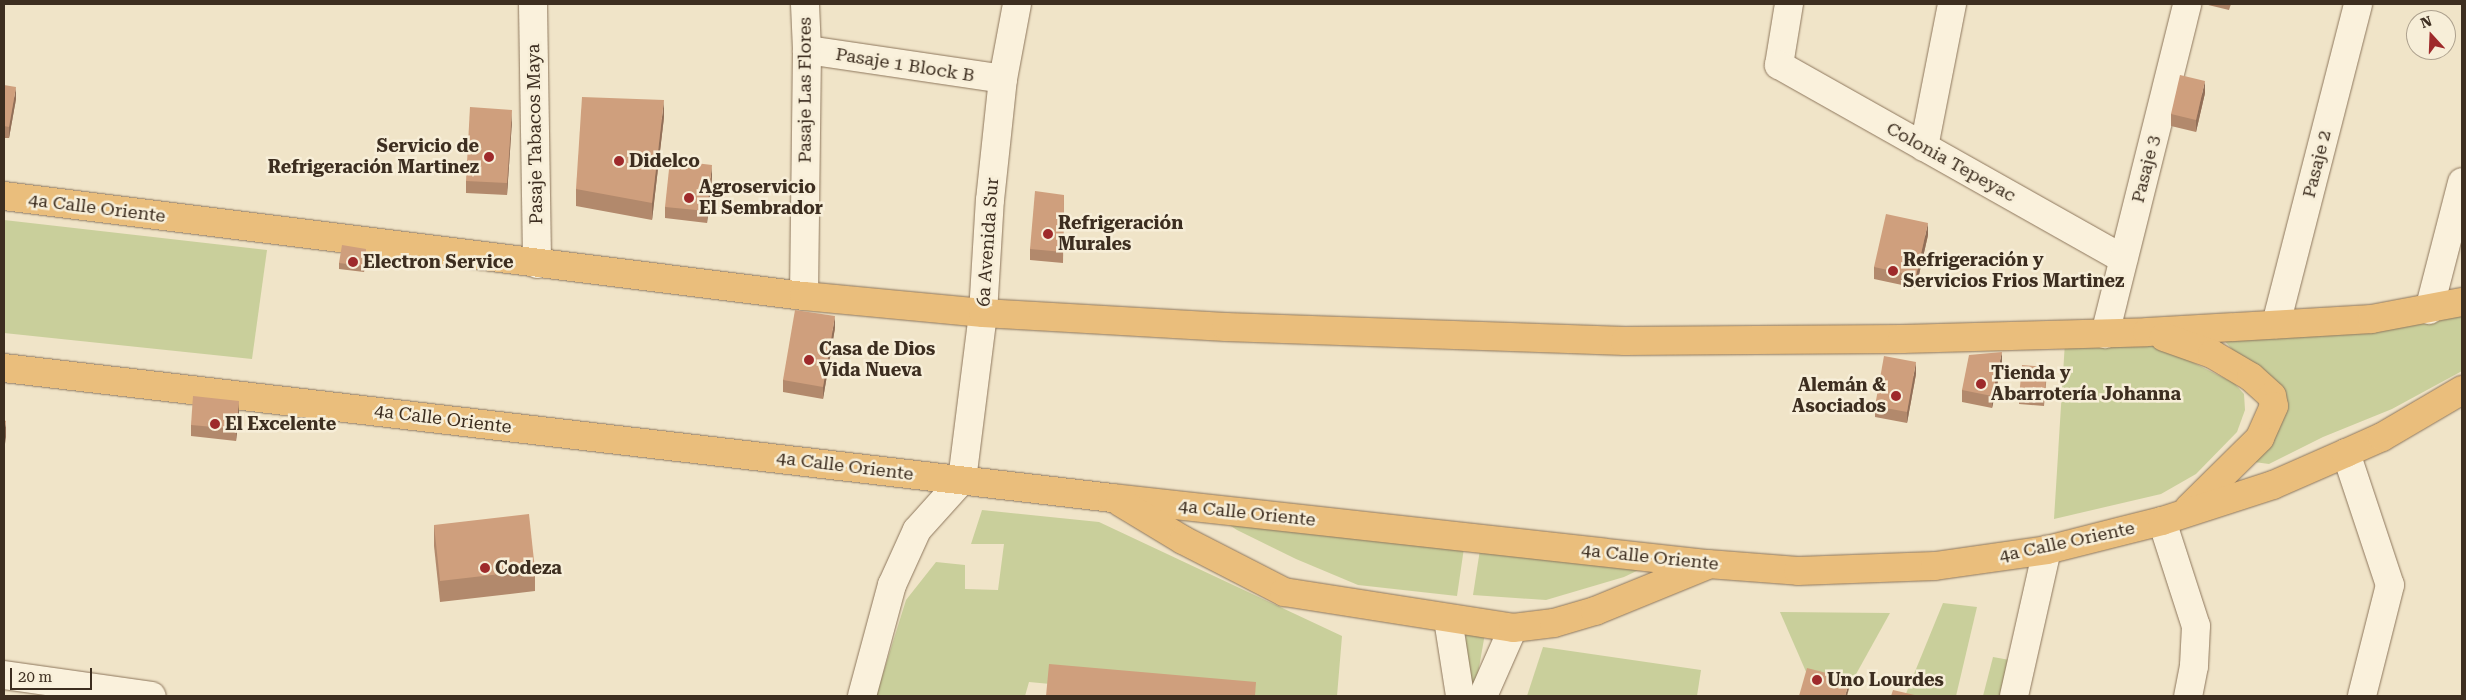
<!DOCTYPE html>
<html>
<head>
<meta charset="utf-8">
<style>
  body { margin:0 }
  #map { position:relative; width:2466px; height:700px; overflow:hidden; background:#f0e4c8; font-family:"Roboto Serif",serif }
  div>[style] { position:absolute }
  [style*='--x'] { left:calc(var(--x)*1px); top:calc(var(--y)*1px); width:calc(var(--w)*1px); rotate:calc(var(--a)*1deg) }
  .green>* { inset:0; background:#c9cf9b }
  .roads { filter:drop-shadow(0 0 1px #8d765c) drop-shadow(0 0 1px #8d765c) }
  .minor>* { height:28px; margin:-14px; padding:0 14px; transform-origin:14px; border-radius:14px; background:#faf1dc }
  .trunk>* { height:28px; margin:-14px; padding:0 14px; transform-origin:14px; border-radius:14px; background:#eabe7c }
  .wall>* { inset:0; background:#b2896c }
  .shaded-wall>* { inset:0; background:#916f58 }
  .building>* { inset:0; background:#cf9f7d }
  .dots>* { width:14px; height:14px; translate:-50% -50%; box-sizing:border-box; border:2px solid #f7eed8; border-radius:50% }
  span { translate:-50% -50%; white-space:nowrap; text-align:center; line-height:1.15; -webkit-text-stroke:5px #f7eed8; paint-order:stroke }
  .street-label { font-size:18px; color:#3d2e20 }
  .poi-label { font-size:18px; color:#3d2e20; font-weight:700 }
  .right { translate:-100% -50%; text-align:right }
  .left { translate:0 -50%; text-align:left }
  .frame { position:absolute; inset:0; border:5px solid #3d2e20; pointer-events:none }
  .north { position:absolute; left:2406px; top:10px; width:50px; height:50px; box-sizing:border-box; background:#f7eed8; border:1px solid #ada18e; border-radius:50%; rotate:340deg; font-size:14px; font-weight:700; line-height:20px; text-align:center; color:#3d2e20 }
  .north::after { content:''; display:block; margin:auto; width:18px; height:22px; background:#9e2a2b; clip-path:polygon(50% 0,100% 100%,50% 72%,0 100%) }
  .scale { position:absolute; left:10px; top:668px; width:82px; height:22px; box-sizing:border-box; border:2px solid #3d2e20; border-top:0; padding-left:6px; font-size:15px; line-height:18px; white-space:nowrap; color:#3d2e20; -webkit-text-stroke:4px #f7eed8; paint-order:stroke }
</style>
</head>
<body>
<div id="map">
  <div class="green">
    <div style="clip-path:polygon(4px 220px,267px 250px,252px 359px,4px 333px)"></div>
    <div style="clip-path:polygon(2462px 316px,2462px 371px,2392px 409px,2323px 437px,2269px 464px,2247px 461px,2271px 438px,2286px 414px,2284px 392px,2237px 355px,2222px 338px,2366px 330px)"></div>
    <div style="clip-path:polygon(2144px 338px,2234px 383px,2244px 394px,2245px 410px,2237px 432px,2196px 474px,2161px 494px,2054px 519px,2065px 342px)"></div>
    <div style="clip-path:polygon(982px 510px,1099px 522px,1342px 636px,1337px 696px,1180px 696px,1029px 682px,1025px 696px,876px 696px,906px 600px,936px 562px,965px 565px,965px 589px,998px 590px,1004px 544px,971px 544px)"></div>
    <div style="clip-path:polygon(1206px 510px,1465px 541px,1457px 596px,1358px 585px,1296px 559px,1237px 530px)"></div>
    <div style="clip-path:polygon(1481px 543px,1668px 556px,1624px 577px,1546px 600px,1473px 595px)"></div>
    <div style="clip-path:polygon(1943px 603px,1977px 607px,1956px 696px,1905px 696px)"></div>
    <div style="clip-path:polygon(1780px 612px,1890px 613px,1850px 685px,1807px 674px)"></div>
    <div style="clip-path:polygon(1466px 620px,1487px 622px,1474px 696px,1465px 696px)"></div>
    <div style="clip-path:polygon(1543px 647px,1701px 670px,1697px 696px,1527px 696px)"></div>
    <div style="clip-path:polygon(1993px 657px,2015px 661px,2006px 696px,1983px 696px)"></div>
  </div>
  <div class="roads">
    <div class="minor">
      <div style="--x:533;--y:4;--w:260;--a:89.1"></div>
      <div style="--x:1789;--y:4;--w:62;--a:99.3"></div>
      <div style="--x:1779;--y:65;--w:395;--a:29.4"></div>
      <div style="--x:807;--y:50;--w:198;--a:8.4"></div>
      <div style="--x:1924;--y:147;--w:146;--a:-78.9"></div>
      <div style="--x:804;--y:296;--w:246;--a:-89.3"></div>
      <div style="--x:807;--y:50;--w:46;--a:-92.5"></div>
      <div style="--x:2429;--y:310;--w:132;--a:-75.5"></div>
      <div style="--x:2276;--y:324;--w:330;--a:-75.6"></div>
      <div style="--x:2105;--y:334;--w:340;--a:-76"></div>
      <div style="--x:2346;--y:453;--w:139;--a:71.6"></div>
      <div style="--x:2390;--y:585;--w:114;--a:104.2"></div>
      <div style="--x:2162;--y:521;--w:110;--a:72.1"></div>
      <div style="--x:2196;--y:626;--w:40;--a:92.9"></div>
      <div style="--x:2194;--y:666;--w:31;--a:101"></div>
      <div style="--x:1448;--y:619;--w:78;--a:81.1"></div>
      <div style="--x:4;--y:675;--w:149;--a:8.1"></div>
      <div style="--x:862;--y:696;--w:115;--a:-74.9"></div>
      <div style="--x:892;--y:585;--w:60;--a:-65.6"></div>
      <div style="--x:917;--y:530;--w:67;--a:-48"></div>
      <div style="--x:962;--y:480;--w:168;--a:-82.8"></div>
      <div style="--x:983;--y:313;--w:113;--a:-86.5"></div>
      <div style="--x:990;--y:200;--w:122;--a:-83.9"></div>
      <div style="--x:1003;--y:79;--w:76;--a:-79.4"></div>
      <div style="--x:1483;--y:696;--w:74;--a:-66.2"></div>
      <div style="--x:2014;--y:696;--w:150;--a:-77.3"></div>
    </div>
    <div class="trunk">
      <div style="--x:4;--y:196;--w:806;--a:7.13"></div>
      <div style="--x:804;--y:296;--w:180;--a:5.4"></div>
      <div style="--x:983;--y:313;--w:243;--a:3.3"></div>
      <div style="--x:1226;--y:327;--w:399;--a:2"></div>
      <div style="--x:1625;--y:341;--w:277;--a:-0.4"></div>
      <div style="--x:1902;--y:339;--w:245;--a:-1.6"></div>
      <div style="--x:2147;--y:332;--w:225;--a:-3.3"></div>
      <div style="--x:2372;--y:319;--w:92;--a:-10.7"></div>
      <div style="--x:2164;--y:337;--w:51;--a:19.5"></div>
      <div style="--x:2212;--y:354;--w:45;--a:30.5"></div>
      <div style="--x:2251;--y:377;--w:28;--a:42"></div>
      <div style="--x:2272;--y:396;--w:10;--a:79"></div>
      <div style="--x:2274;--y:406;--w:35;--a:114"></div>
      <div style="--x:2260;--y:438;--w:100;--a:135.4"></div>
      <div style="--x:4;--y:368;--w:1116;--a:6.69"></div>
      <div style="--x:1112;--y:498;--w:600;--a:6.32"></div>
      <div style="--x:1708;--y:564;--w:90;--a:4.4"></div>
      <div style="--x:1798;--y:571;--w:137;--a:-2.1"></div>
      <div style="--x:1935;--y:566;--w:113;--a:-8.1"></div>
      <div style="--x:2047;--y:550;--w:119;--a:-14.2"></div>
      <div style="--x:2162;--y:521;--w:117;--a:-18"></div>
      <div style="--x:2273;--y:485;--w:80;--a:-23.7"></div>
      <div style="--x:2346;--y:453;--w:39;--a:-24"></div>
      <div style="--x:2382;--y:437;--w:93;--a:-30.4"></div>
      <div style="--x:1120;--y:502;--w:74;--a:31.1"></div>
      <div style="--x:1183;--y:540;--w:114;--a:27.2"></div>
      <div style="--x:1284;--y:592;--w:232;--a:8.9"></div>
      <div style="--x:1513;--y:628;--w:41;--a:-7"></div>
      <div style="--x:1554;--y:623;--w:43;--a:-16.3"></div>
      <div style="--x:1595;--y:611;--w:119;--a:-22.2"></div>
    </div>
  </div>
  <div class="wall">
    <div style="clip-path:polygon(2204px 4px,2231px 4px,2229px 10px)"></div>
    <div style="clip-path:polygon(4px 85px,16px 99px,9px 138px,4px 138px)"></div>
    <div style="clip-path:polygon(2205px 93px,2196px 132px,2171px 126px,2171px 114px)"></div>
    <div style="clip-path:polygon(664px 117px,652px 220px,576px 206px,576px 189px)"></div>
    <div style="clip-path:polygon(512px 121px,507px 195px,466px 193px,466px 181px)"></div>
    <div style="clip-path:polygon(712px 177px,707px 223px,665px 218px,665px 207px)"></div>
    <div style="clip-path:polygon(1064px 195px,1063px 263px,1030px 260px,1030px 249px)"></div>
    <div style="clip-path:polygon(1928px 235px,1916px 288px,1874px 279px,1874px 267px)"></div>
    <div style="clip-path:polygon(366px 255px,364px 272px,339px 269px,339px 263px)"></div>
    <div style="clip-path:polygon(835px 328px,823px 399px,783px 392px,783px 380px)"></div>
    <div style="clip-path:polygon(2002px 363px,1992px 408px,1962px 402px,1962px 390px)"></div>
    <div style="clip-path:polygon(2047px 373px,2044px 406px,2019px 404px,2019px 397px)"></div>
    <div style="clip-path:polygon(1916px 374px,1907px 423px,1875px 417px,1875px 406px)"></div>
    <div style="clip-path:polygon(239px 412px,236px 441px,191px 436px,191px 425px)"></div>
    <div style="clip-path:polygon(434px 525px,535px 570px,535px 591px,440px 602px,434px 546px)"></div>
  </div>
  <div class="shaded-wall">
    <div style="clip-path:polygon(2205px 81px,2205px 93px,2196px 132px,2196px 120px)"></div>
    <div style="clip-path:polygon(16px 87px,16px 99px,9px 138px,9px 127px)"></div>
    <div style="clip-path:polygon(664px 100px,664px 117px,652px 220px,652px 203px)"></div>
    <div style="clip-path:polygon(512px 110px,512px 121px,507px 195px,507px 183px)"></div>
    <div style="clip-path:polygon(712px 165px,712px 177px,707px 223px,707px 211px)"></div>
    <div style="clip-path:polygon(1928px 223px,1928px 235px,1916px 288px,1916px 276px)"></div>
    <div style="clip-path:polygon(366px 249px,366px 255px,364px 272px,364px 266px)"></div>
    <div style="clip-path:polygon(835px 316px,835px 328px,823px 399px,823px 387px)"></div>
    <div style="clip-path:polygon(2002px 352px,2002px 363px,1992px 408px,1992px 396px)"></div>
    <div style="clip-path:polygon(1916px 362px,1916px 374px,1907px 423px,1907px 412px)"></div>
    <div style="clip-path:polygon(239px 401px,239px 412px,236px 441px,236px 429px)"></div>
    <div style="clip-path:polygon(6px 421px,6px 437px,4px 451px,4px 434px)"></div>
    <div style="clip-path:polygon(1850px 679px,1850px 685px,1847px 696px,1845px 696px)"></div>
  </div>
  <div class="building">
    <div style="clip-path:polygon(2180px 75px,2205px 81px,2196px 120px,2171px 114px)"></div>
    <div style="clip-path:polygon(4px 85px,16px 87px,9px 127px,4px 126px)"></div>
    <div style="clip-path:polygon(582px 97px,664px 100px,652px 203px,576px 189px)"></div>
    <div style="clip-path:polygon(470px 107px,512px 110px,507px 183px,466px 181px)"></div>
    <div style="clip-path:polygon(670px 160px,712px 165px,707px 211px,665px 207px)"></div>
    <div style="clip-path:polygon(1035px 191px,1064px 195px,1063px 252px,1030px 249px)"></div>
    <div style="clip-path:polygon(1886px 214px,1928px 223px,1916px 276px,1874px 267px)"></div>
    <div style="clip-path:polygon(342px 245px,366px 249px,364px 266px,339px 263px)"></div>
    <div style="clip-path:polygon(795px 310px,835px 316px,823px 387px,783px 380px)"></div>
    <div style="clip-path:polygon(2002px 352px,1992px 396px,1962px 390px,1969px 355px)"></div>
    <div style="clip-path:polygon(1884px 356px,1916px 362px,1907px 412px,1875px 406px)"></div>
    <div style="clip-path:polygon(2022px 365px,2047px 367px,2044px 400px,2019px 397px)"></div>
    <div style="clip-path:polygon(193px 396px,239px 401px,236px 429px,191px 425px)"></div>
    <div style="clip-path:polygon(4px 420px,6px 421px,4px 434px)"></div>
    <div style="clip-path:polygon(529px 514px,535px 570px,440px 581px,434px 525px)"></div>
    <div style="clip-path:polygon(1049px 664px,1256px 682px,1255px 696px,1046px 696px)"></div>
    <div style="clip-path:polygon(1807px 668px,1850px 679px,1845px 696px,1799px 696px)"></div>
    <div style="clip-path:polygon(1893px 690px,1919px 696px,1891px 696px)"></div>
  </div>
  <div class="dots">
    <div style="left:489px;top:157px;background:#9e2a2b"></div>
    <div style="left:619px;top:161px;background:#9e2a2b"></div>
    <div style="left:689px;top:198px;background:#9e2a2b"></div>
    <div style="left:1048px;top:234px;background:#9e2a2b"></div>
    <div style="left:353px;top:262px;background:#9e2a2b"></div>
    <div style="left:1893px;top:271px;background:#9e2a2b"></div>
    <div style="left:809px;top:360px;background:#9e2a2b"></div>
    <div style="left:1981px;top:384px;background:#9e2a2b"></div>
    <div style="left:1896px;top:396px;background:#9e2a2b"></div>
    <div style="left:215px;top:424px;background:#9e2a2b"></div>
    <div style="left:485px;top:568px;background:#9e2a2b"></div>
    <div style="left:1817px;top:680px;background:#9e2a2b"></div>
  </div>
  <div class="street-label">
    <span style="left:905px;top:65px;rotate:9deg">Pasaje 1 Block B</span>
    <span style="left:805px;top:90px;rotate:-90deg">Pasaje Las Flores</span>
    <span style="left:535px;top:134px;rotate:-91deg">Pasaje Tabacos Maya</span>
    <span style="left:1951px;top:162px;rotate:29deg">Colonia Tepeyac</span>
    <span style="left:2317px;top:164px;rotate:-76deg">Pasaje 2</span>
    <span style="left:2146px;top:169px;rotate:-76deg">Pasaje 3</span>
    <span style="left:97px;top:208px;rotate:7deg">4a Calle Oriente</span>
    <span style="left:988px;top:242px;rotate:-86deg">6a Avenida Sur</span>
    <span style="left:443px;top:419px;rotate:7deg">4a Calle Oriente</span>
    <span style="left:845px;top:466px;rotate:7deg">4a Calle Oriente</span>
    <span style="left:1247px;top:513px;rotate:6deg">4a Calle Oriente</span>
    <span style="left:2067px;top:542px;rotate:-12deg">4a Calle Oriente</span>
    <span style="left:1650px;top:557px;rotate:6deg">4a Calle Oriente</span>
  </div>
  <div class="poi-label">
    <span class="right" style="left:479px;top:157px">Servicio de<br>Refrigeración Martinez</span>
    <span class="left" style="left:629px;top:161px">Didelco</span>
    <span class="left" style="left:699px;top:198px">Agroservicio<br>El Sembrador</span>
    <span class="left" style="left:1058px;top:234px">Refrigeración<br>Murales</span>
    <span class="left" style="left:1903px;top:271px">Refrigeración y<br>Servicios Frios Martinez</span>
    <span class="left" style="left:363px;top:262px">Electron Service</span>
    <span class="left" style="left:819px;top:360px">Casa de Dios<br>Vida Nueva</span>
    <span class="left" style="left:1991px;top:384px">Tienda y<br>Abarrotería Johanna</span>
    <span class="right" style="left:1886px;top:396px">Alemán &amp;<br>Asociados</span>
    <span class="left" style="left:225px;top:424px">El Excelente</span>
    <span class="left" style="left:495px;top:568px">Codeza</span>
    <span class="left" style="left:1827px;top:680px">Uno Lourdes</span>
  </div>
  <div class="frame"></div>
  <div class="north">N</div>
  <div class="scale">20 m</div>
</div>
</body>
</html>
